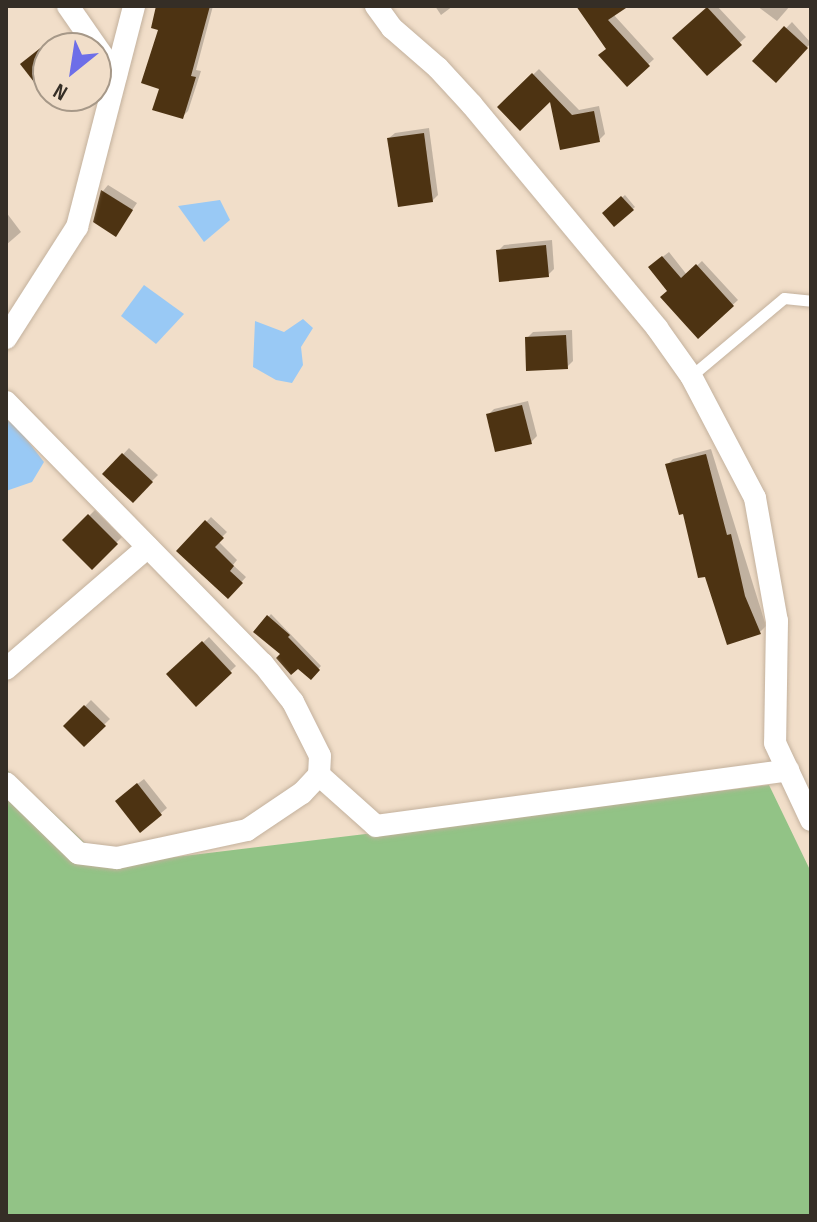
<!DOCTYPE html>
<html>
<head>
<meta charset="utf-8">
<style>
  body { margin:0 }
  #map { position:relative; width:817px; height:1222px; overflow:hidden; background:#f1dec9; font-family:"Sofia Sans Condensed",sans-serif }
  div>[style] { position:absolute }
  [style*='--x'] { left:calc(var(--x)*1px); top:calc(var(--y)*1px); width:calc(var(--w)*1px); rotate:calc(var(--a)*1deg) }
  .forest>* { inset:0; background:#92c386 }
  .water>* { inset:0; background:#99c9f5 }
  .shadow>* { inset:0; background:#0003 }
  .building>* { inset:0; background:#4d3312 }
  .roads { filter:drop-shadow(0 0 2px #c3b19d) drop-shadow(0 0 2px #c3b19d) }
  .service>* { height:11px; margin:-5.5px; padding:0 5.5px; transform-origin:5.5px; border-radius:5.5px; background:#fff }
  .minor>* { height:22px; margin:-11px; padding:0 11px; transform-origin:11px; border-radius:11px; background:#fff }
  span { translate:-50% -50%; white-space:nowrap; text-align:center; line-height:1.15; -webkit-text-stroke:8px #f1dec9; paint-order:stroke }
  .frame { position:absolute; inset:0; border:8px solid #352e26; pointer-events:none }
  .north { position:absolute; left:32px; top:32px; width:80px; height:80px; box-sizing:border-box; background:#f1dec9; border:2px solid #a69888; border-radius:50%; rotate:210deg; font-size:22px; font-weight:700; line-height:32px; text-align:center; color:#352e26 }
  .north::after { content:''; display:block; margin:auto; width:28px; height:36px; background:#6d6ee8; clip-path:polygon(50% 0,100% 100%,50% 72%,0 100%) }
</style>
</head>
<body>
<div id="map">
  <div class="forest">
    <div style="clip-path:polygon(6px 769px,109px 865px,769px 785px,811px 872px,811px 1216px,6px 1216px)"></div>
  </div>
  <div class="water">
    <div style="clip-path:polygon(220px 200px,230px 220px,204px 242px,178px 206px)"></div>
    <div style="clip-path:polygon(144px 285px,184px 314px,156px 344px,121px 316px)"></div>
    <div style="clip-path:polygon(303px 319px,313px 328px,301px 347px,303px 365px,292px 383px,276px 380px,253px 367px,255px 321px,284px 332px)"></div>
    <div style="clip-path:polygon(6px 419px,17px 427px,44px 462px,32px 482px,6px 491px)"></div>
  </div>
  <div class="shadow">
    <div style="clip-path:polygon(158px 6px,213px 6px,196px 70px,201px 71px,188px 111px,182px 117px,161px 87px)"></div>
    <div style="clip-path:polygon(435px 6px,453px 6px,441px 15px)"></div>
    <div style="clip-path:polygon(578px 6px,616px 6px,613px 14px,654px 59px,627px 84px,608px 49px)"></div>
    <div style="clip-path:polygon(710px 6px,717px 6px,746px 37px,707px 73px,675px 38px)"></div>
    <div style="clip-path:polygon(757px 6px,790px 6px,777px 21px)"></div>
    <div style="clip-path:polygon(792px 22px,811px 43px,776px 80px,755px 61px)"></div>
    <div style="clip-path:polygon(58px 35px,68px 48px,48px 48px,48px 88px,28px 58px)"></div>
    <div style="clip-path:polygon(539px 69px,579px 110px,599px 106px,605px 134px,599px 140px,551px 98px,500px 107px)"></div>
    <div style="clip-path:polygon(429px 128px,438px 195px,432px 201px,389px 138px,395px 133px)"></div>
    <div style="clip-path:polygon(108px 185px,137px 203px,116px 234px,95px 221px,103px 191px)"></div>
    <div style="clip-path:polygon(625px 195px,635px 207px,614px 225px,604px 213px)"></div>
    <div style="clip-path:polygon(6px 212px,21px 232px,6px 245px)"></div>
    <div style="clip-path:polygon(552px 240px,554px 269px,548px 275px,498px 251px,504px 245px)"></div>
    <div style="clip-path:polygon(669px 252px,687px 275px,702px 261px,738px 300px,698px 337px,656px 262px)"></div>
    <div style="clip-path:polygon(572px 330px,573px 361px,567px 367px,527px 338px,533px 332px)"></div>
    <div style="clip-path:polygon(528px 401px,537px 436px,531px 442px,488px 415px,494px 409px)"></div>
    <div style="clip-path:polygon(129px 448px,158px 475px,133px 500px,105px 474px)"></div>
    <div style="clip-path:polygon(711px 449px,766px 626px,760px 632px,684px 511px,667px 465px,673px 459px)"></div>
    <div style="clip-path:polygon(95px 510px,122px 537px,92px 567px,65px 540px)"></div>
    <div style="clip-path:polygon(211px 517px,227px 532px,218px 541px,237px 560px,233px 565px,246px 577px,228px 597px,178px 551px)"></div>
    <div style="clip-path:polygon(271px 614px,321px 666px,311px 677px,256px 632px)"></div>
    <div style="clip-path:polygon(209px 637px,236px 666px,196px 704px,169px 674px)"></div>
    <div style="clip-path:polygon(91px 700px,110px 719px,84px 744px,66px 726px)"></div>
    <div style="clip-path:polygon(144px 779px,167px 808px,141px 830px,123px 795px)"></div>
  </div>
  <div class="building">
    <div style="clip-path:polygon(156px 6px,210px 6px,191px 76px,196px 77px,183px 119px,152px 110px,159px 89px,141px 83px,158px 30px,151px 28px)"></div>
    <div style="clip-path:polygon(576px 6px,629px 6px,608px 20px,650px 66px,627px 87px,598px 55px,606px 49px)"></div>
    <div style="clip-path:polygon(707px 7px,742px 45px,707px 76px,672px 38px)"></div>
    <div style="clip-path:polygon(784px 26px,808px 48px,776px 83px,752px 61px)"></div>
    <div style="clip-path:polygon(48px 42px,48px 100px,20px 64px)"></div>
    <div style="clip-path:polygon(532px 73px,572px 115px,594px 111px,600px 142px,560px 150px,550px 102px,520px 131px,497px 107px)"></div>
    <div style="clip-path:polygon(424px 133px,433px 202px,398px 207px,387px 138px)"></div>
    <div style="clip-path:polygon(101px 190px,133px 210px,116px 237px,93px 222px)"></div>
    <div style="clip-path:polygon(621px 196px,634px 210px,614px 227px,602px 213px)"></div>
    <div style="clip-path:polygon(546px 245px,549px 277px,499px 282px,496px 250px)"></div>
    <div style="clip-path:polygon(662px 256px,681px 278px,696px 264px,734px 306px,698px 339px,660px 297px,667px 291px,648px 267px)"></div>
    <div style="clip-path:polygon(566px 335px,568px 369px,526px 371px,525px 337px)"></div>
    <div style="clip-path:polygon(522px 405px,532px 444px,495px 452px,486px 414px)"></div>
    <div style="clip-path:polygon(122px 453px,153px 482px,133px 503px,102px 474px)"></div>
    <div style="clip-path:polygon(706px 454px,727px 535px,731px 534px,745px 596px,761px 634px,727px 645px,705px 577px,698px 578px,683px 514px,679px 515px,665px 464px)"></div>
    <div style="clip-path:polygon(88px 514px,118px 544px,92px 570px,62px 540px)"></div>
    <div style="clip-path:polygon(205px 520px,224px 538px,215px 547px,234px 566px,230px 571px,243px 583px,228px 599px,176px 551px)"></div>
    <div style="clip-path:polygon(267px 615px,290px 635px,288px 637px,320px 670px,311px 680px,298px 669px,291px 675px,276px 658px,280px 654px,253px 632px)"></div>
    <div style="clip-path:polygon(202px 641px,232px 673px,196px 707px,166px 674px)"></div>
    <div style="clip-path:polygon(84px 705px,106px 726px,84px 747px,63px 726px)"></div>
    <div style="clip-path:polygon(137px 783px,162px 815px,140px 833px,115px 801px)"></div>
  </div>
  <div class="roads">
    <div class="service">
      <div style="--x:691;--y:376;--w:121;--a:-40"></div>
      <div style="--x:784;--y:298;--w:27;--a:6"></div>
    </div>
    <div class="minor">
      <div style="--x:68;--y:6;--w:84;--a:55.2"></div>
      <div style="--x:376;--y:6;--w:27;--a:54"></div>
      <div style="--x:392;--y:28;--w:61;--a:41"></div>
      <div style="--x:438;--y:68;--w:50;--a:47.4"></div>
      <div style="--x:472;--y:105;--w:290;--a:50.3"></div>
      <div style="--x:657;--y:328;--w:59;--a:54.7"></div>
      <div style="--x:691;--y:376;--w:138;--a:62.3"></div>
      <div style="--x:755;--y:498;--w:125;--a:79.9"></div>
      <div style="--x:777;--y:621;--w:122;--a:90.9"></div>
      <div style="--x:775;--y:743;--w:85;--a:64.9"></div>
      <div style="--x:6;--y:338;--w:132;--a:-57.4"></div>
      <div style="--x:77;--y:227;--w:228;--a:-75.5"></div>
      <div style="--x:6;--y:402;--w:367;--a:45.6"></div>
      <div style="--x:263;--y:664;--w:48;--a:51.7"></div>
      <div style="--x:293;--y:702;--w:60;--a:63.4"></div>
      <div style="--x:320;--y:756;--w:19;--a:93"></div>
      <div style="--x:319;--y:775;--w:25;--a:133"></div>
      <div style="--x:302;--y:793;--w:66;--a:146.1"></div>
      <div style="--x:247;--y:830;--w:133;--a:167.8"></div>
      <div style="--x:117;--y:858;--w:39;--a:-173"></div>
      <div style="--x:78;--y:853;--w:100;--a:-135.8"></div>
      <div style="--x:6;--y:669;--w:187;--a:-40.7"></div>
      <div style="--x:319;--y:775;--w:76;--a:41.8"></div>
      <div style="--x:376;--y:826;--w:416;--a:-7.7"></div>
    </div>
  </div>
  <div class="frame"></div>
  <div class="north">N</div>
</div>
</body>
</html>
